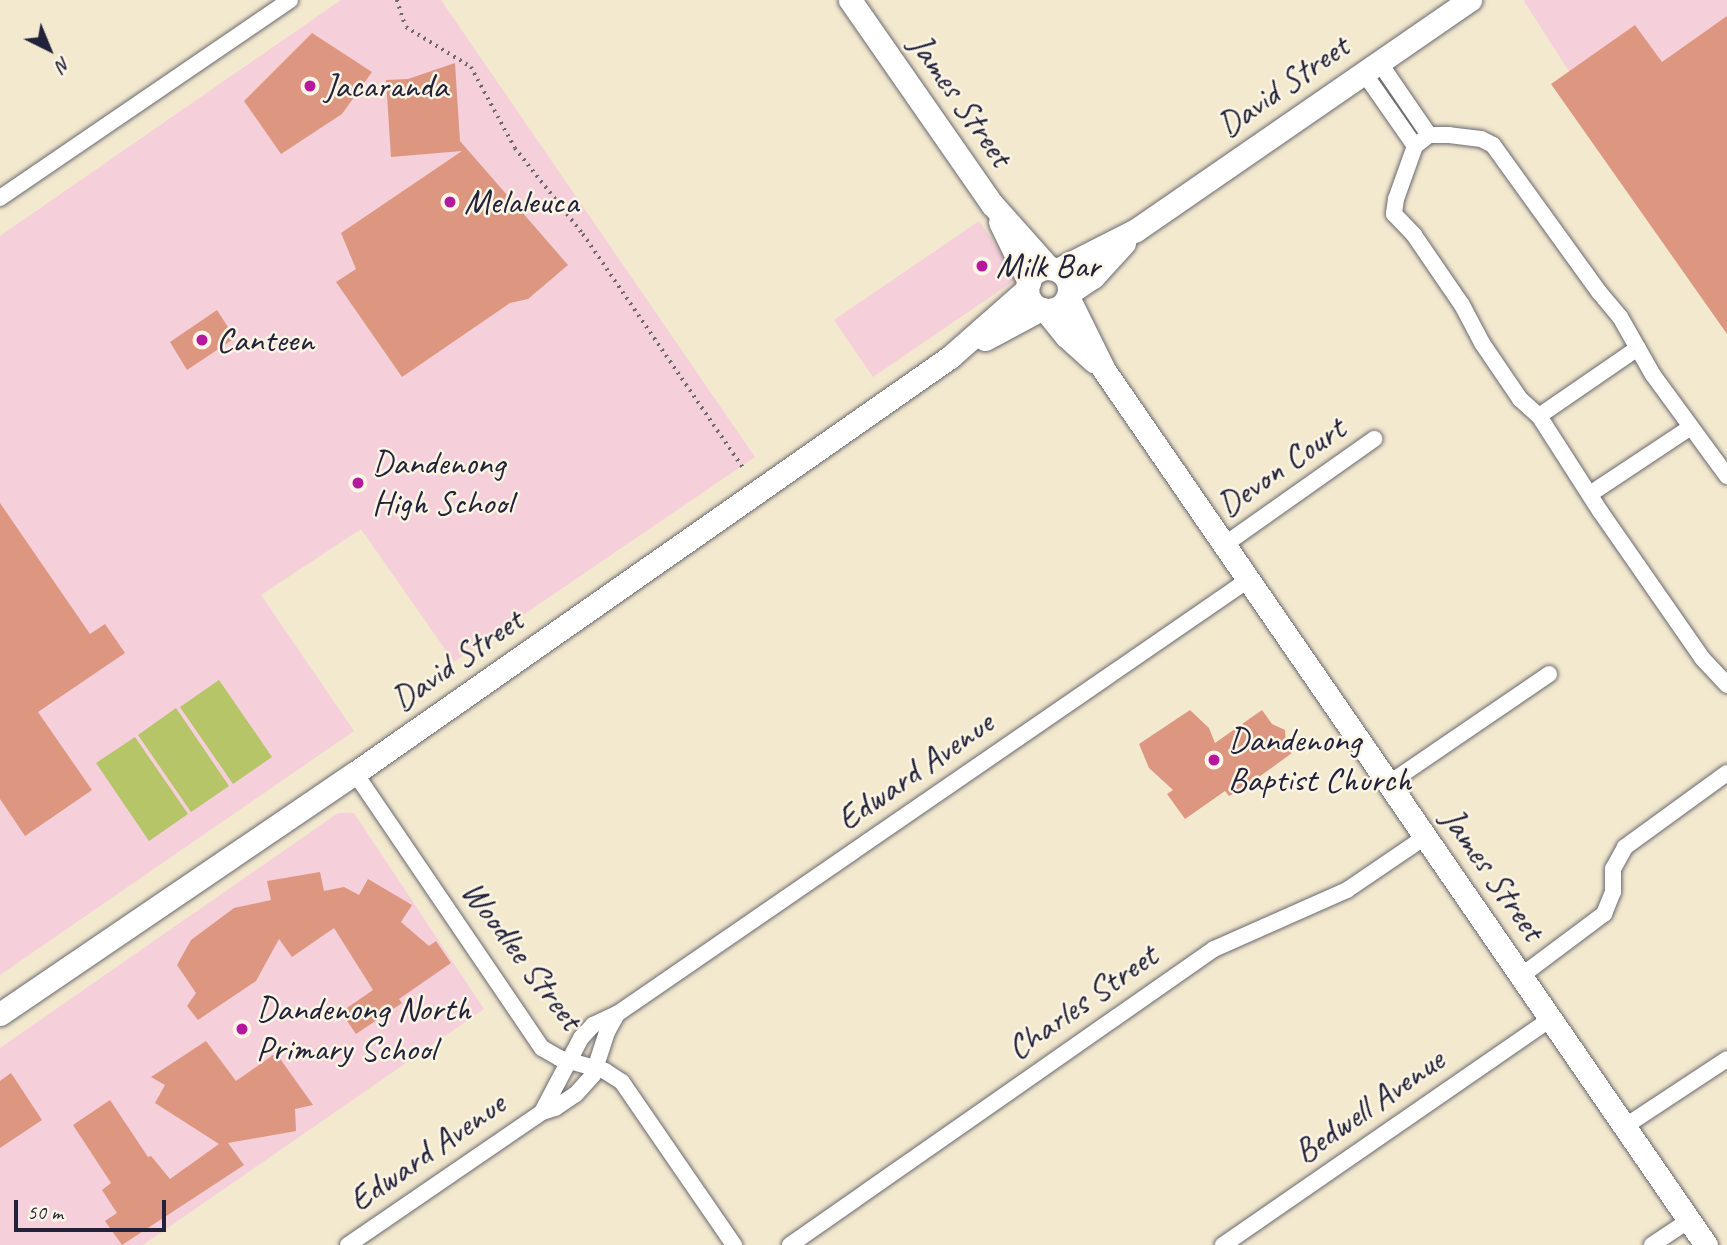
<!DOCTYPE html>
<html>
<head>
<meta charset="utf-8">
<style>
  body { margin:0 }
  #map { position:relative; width:1727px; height:1245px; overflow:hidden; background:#f3e9cf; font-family:Caveat,sans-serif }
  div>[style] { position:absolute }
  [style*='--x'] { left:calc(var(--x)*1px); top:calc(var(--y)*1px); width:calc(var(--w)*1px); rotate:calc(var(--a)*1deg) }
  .built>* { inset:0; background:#f5cfda }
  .green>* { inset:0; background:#b5c568 }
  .building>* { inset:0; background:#dd9781 }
  .path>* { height:3.5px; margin-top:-1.75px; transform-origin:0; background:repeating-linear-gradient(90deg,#6b686f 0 2px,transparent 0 7px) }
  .roads { filter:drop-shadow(0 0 2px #6b686f) drop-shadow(0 0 2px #6b686f) }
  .street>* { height:16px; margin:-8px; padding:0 8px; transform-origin:8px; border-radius:8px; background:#fff }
  .secondary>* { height:23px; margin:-11.5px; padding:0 11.5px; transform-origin:11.5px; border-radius:11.5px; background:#fff }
  .secondary>.ring { margin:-11.5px; padding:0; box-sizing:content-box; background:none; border:23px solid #fff; border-radius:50% }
  .dots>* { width:19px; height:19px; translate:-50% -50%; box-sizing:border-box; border:4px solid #fcf5e5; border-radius:50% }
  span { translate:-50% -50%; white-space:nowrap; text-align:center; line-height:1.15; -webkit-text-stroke:5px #fcf5e5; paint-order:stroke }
  .poi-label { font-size:35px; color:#22223b }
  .left { translate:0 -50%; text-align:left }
  .street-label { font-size:35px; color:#22223b }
  .north { position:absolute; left:14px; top:14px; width:70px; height:70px; -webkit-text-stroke:5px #fcf5e5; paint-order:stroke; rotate:137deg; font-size:19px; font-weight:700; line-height:28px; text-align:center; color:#22223b }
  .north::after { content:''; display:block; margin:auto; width:24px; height:32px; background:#22223b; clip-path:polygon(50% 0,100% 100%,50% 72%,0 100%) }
  .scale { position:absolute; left:14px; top:1200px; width:152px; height:32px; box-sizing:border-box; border:4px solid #22223b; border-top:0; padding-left:9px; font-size:21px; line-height:24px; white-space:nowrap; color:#22223b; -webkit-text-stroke:5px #fcf5e5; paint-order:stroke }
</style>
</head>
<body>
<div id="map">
  <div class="built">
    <div style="clip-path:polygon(341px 0,441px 0,755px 457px,454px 662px,361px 529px,261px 595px,354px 731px,0 975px,0 236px)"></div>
    <div style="clip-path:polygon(1526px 0,1727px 0,1727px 319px,1524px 1px)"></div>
    <div style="clip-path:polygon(979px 221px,1018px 278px,873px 377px,834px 320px)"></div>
    <div style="clip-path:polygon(338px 813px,354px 813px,484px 1009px,143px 1245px,0 1245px,0 1048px)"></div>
  </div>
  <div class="green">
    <div style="clip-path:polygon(219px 680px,272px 757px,233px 784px,180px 707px)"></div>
    <div style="clip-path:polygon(176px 708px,229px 786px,191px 812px,138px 735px)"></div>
    <div style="clip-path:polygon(135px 737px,188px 814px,149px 841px,96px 763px)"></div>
  </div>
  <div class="building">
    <div style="clip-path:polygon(1727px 16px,1727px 334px,1551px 84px,1635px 25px,1662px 62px)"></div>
    <div style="clip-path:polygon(312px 33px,372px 72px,342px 114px,281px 154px,244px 101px)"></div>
    <div style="clip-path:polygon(455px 63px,460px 141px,568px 265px,528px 299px,510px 303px,402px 377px,336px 282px,356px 269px,341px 233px,462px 151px,391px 157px,386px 80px,408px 79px)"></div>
    <div style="clip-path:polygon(217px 310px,235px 338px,187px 370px,170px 342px)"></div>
    <div style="clip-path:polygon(0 503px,90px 634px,105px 624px,125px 653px,38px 712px,92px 790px,25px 836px,0 799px)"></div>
    <div style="clip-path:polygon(1190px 710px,1209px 728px,1215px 743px,1262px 710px,1272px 724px,1285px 730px,1286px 744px,1292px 753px,1241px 790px,1229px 796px,1225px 791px,1185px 819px,1167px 794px,1173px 790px,1149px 768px,1139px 744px)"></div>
    <div style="clip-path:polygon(320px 872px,324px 891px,344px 887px,359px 895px,368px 879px,412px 905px,401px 922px,429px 946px,436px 941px,451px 963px,399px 999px,402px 1003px,356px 1034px,341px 1012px,373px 990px,334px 928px,292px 957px,279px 939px,256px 981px,198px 1020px,187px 1006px,196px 993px,177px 965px,191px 940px,234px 908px,271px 900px,267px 881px)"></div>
    <div style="clip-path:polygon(206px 1041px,236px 1081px,276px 1053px,313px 1105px,295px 1109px,296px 1131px,228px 1143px,244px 1165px,122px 1245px,105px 1221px,117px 1213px,102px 1190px,111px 1183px,73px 1125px,110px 1100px,148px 1157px,151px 1156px,170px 1179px,219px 1144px,155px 1103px,165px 1085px,151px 1077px)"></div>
    <div style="clip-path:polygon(11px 1073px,42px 1120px,0 1148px,0 1081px)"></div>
  </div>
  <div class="path">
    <div style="--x:397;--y:0;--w:28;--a:72"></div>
    <div style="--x:406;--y:27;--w:76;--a:31.6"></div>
    <div style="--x:471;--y:67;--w:92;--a:61.5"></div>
    <div style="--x:515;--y:148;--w:110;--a:51.7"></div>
    <div style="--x:583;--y:234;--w:283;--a:55.6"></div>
  </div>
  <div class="roads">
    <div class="street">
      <div style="--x:1379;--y:62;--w:88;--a:55.6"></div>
      <div style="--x:1364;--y:73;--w:89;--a:55.1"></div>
      <div style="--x:0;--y:198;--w:351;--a:-34.3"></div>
      <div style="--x:1539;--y:416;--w:120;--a:-34.5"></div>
      <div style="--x:1727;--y:476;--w:125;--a:-126.2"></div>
      <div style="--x:1653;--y:375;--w:67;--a:-119.6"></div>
      <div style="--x:1620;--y:317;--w:33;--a:-130"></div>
      <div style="--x:1599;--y:292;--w:181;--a:-125.8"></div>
      <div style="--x:1493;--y:145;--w:13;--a:-153"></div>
      <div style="--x:1481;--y:139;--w:32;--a:-173"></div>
      <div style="--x:1449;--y:135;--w:20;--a:180"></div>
      <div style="--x:1429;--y:135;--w:18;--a:142"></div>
      <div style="--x:1415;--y:146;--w:56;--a:109.7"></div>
      <div style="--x:1396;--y:199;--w:15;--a:98"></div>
      <div style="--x:1394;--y:214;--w:29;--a:46"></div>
      <div style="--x:1414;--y:235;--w:85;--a:55.6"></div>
      <div style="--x:1462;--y:305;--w:43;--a:62.2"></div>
      <div style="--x:1482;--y:343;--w:68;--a:55.8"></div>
      <div style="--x:1520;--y:399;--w:25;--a:42"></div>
      <div style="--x:1539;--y:416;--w:113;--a:57.3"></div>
      <div style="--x:1600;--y:511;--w:179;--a:55.2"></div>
      <div style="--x:1702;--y:658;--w:37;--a:47"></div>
      <div style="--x:1590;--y:494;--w:121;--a:-33.6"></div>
      <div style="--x:1224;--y:545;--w:184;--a:-35.2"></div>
      <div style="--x:355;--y:773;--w:333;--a:55.8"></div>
      <div style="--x:542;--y:1048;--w:20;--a:30"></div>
      <div style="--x:559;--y:1058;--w:48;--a:15.8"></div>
      <div style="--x:605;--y:1071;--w:20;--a:33"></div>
      <div style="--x:622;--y:1082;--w:198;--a:55.5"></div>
      <div style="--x:1388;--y:784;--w:195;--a:-34.3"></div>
      <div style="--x:1521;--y:976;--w:104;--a:-36.8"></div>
      <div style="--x:1604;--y:914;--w:24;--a:-68"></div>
      <div style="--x:1613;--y:892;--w:23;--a:-90"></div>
      <div style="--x:1613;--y:869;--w:25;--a:-61"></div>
      <div style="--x:1625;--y:847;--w:126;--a:-36"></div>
      <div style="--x:542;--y:1112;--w:84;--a:-62.2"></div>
      <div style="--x:581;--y:1038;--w:18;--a:-47"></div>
      <div style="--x:593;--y:1025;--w:26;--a:-25"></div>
      <div style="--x:617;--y:1014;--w:766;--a:-34.52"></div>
      <div style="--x:1624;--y:1127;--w:123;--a:-33.4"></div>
      <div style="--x:348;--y:1245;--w:235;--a:-34.4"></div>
      <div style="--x:542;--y:1112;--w:14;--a:-17"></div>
      <div style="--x:555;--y:1108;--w:25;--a:-34"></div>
      <div style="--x:576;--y:1094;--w:25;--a:-48"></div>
      <div style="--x:593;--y:1075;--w:45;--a:-72"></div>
      <div style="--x:607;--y:1032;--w:21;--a:-61"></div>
      <div style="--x:790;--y:1245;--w:517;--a:-34.92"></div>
      <div style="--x:1214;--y:949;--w:145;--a:-23.9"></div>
      <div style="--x:1347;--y:890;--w:94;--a:-34.2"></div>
      <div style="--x:1223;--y:1245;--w:398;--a:-34.6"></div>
      <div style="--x:1652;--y:1245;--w:43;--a:-33.7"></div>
    </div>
    <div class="secondary">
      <div style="--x:850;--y:0;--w:249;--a:55.2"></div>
      <div style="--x:992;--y:204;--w:86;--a:48.3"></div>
      <div style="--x:1000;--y:222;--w:67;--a:64.2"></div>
      <div class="ring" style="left:1027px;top:268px;width:19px;height:19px"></div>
      <div style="--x:1057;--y:270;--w:89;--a:-26.9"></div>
      <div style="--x:1136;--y:230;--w:406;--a:-34.6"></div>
      <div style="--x:1069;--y:293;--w:29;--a:-34"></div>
      <div style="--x:1093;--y:277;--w:46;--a:-47.6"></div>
      <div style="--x:1068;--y:297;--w:81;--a:63.7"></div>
      <div style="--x:1104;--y:370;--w:1062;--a:55.47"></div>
      <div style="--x:1045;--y:310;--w:33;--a:51"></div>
      <div style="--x:1066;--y:336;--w:38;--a:42"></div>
      <div style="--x:985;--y:339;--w:64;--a:-28.2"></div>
      <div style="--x:0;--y:1014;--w:429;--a:-34.2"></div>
      <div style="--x:355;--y:773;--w:726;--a:-34.96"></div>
      <div style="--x:950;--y:357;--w:103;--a:-41.4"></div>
    </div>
  </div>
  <div class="dots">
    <div style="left:310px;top:86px;background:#b5179e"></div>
    <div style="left:450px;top:202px;background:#b5179e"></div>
    <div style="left:982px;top:266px;background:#b5179e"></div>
    <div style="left:202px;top:340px;background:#b5179e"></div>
    <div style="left:358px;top:483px;background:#b5179e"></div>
    <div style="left:1214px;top:760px;background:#b5179e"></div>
    <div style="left:242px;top:1029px;background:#b5179e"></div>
  </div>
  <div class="poi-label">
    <span class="left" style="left:324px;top:86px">Jacaranda</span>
    <span class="left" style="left:464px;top:202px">Melaleuca</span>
    <span class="left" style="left:996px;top:266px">Milk Bar</span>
    <span class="left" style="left:216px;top:340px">Canteen</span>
    <span class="left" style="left:372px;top:483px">Dandenong<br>High School</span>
    <span class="left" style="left:1228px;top:760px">Dandenong<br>Baptist Church</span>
    <span class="left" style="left:256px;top:1029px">Dandenong North<br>Primary School</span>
  </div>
  <div class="street-label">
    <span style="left:1283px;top:86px;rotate:-35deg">David Street</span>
    <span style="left:961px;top:100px;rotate:55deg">James Street</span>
    <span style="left:1281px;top:467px;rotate:-35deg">Devon Court</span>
    <span style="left:457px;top:660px;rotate:-35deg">David Street</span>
    <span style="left:915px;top:771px;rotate:-35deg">Edward Avenue</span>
    <span style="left:1493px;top:874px;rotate:55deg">James Street</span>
    <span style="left:522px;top:955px;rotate:53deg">Woodlee Street</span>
    <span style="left:1082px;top:1002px;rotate:-35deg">Charles Street</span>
    <span style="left:1369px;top:1106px;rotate:-35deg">Bedwell Avenue</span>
    <span style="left:427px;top:1152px;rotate:-35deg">Edward Avenue</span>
  </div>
  <div class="north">N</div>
  <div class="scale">50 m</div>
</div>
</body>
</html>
